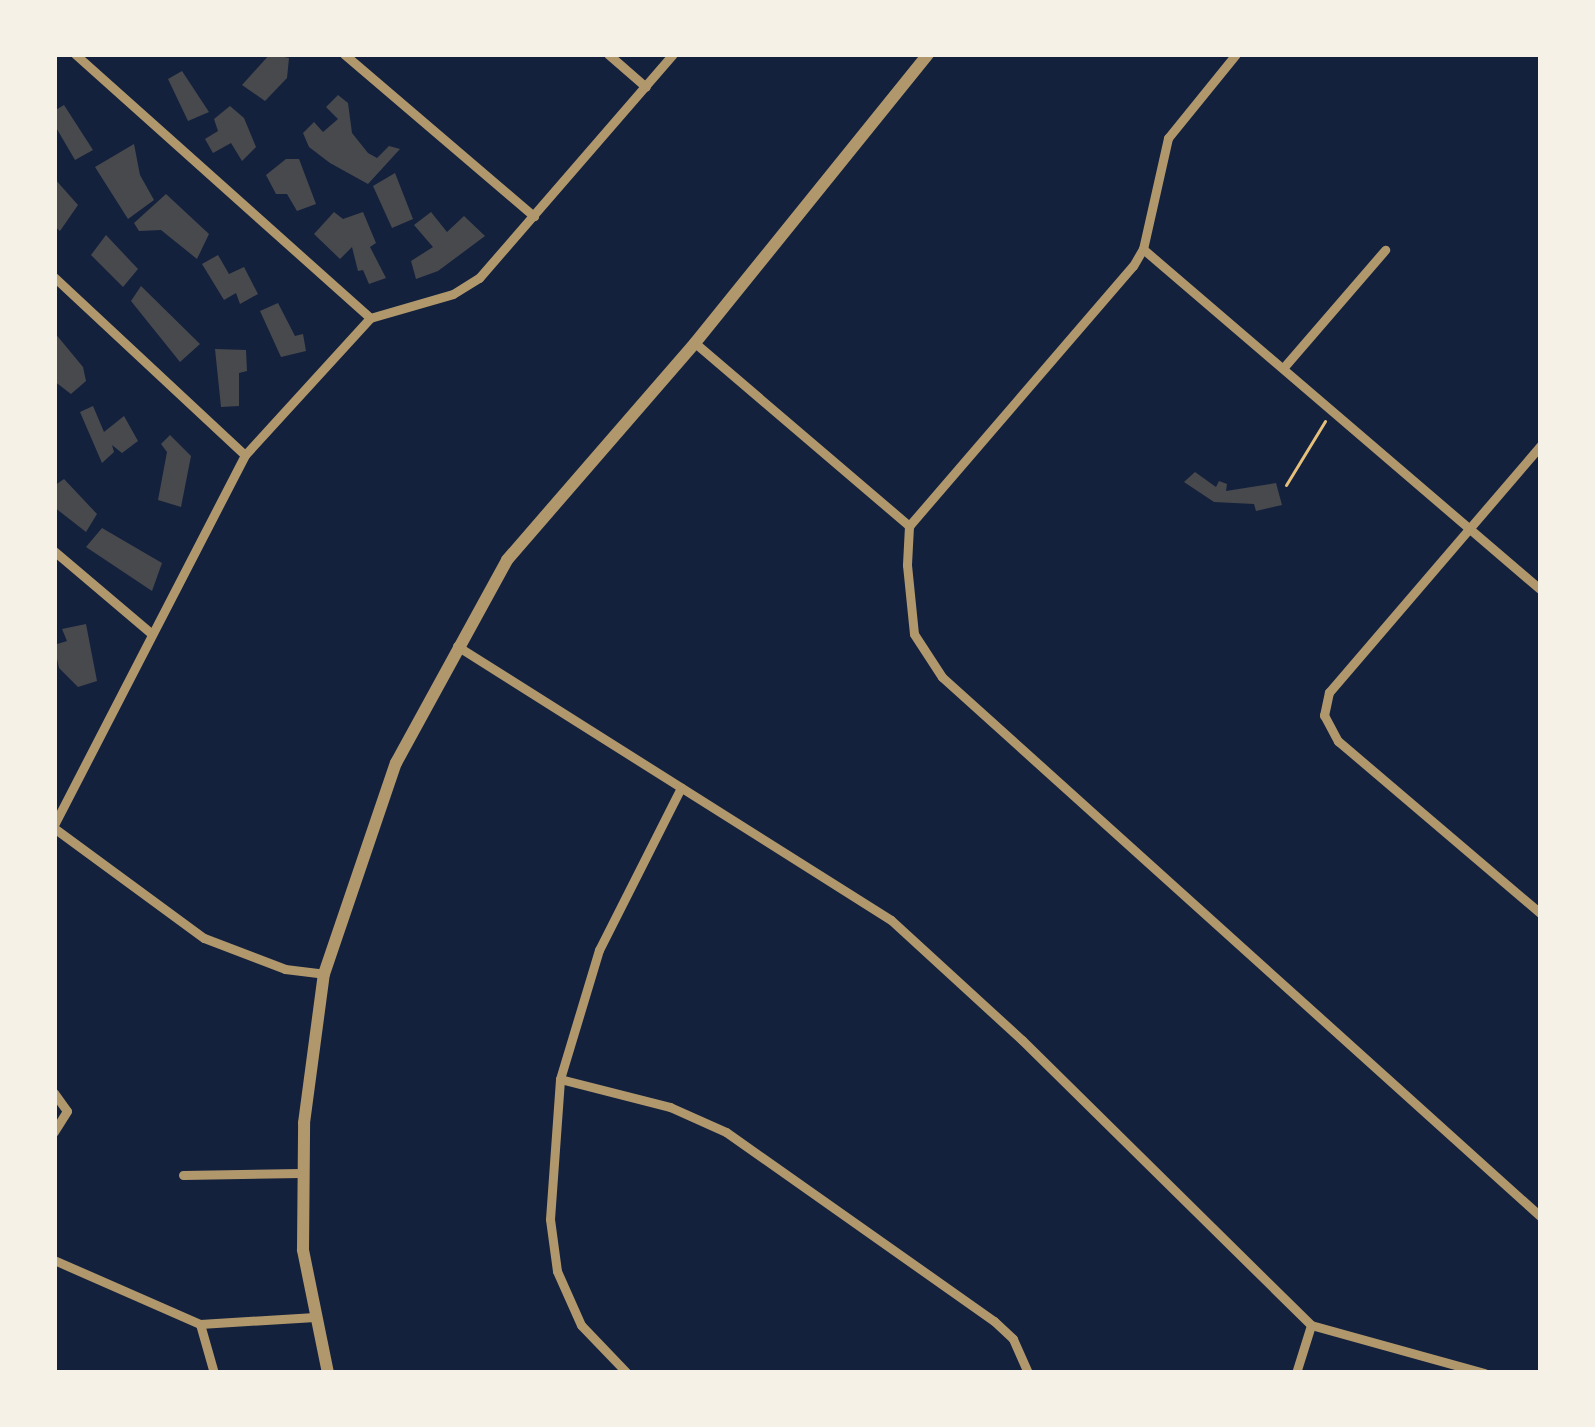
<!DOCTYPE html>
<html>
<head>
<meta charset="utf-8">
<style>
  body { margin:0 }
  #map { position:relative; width:1595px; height:1427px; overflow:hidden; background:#14213d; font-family:Arial,sans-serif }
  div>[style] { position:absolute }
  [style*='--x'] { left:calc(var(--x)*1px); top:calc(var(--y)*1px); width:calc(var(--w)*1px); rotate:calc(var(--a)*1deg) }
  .building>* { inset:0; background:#48494c }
  .path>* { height:3px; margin:-1.5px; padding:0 1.5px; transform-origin:1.5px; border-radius:1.5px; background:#e5c07b }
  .minor>* { height:9px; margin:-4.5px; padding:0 4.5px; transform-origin:4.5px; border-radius:4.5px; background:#b1986c }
  .tertiary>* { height:12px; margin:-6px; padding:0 6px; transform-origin:6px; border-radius:6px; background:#b1986c }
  span { translate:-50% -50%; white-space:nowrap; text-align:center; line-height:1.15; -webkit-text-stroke:10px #f6f1e7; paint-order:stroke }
  .frame { position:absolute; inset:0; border:57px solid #f6f1e7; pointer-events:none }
</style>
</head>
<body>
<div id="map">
  <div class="building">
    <div style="clip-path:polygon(270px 54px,289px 58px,287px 78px,265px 101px,242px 85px)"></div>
    <div style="clip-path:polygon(182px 71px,209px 112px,188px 121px,168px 79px)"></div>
    <div style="clip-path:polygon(338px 95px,348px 103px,352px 133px,368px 153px,377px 158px,389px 146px,400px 149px,368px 184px,330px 163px,309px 147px,303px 133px,314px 122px,323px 132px,338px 119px,326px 107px)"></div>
    <div style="clip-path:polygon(64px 105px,93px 150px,75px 160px,54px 124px,54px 111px)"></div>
    <div style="clip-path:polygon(230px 106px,244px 118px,256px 147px,242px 161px,231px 143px,213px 153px,205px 139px,218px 131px,214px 119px)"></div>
    <div style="clip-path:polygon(134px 144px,140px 175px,154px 200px,128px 219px,95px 167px)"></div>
    <div style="clip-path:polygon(286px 159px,299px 159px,316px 204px,297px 211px,287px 194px,276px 194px,266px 175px)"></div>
    <div style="clip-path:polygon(395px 173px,413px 219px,392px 228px,373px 186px)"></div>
    <div style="clip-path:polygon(54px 178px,78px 205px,60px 231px,54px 226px)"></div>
    <div style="clip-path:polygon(166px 194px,209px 234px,197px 259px,161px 230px,139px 231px,134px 223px)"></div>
    <div style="clip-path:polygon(334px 212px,343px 219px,363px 212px,376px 243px,370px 247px,386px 278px,369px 284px,363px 270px,358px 271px,352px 247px,340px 259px,314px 234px)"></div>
    <div style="clip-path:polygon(431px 212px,447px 232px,464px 216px,485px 236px,438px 271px,416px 279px,411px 261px,433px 247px,414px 225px)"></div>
    <div style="clip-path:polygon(106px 235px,138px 269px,123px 287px,91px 255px)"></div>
    <div style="clip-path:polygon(218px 255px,229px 274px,244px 267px,258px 294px,240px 304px,236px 293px,224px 300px,202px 264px)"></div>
    <div style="clip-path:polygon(141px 286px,200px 344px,180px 362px,131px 301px)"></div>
    <div style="clip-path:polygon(278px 303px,295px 336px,303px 334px,306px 351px,281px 357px,260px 311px)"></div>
    <div style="clip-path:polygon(54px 332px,83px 367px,86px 381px,71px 394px,54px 381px)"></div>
    <div style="clip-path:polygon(215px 349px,246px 350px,247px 371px,239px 373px,239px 406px,221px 407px)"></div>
    <div style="clip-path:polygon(93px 406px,104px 432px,124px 416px,138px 441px,122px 453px,112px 445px,114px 452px,102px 463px,80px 412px)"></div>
    <div style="clip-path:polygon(170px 435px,191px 456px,181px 507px,158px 500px,167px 452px,161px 444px)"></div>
    <div style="clip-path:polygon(1195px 472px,1216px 487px,1219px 481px,1227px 484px,1226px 491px,1276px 483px,1282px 505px,1256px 511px,1254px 504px,1214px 502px,1184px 482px)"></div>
    <div style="clip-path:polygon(64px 479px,97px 514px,86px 532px,54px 507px,54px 486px)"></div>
    <div style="clip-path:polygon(102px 528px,162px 563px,152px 591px,86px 547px)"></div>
    <div style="clip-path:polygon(86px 624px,97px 681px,78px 687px,59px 668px,54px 645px,67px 641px,62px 629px)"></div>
  </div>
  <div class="path">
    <div style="--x:1286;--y:485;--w:75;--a:-58.6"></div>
  </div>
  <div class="minor">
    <div style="--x:75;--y:54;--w:396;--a:41.8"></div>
    <div style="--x:344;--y:54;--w:250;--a:40.5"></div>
    <div style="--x:608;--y:54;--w:50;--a:41"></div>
    <div style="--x:1143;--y:249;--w:524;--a:40.59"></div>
    <div style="--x:54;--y:277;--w:261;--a:43"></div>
    <div style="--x:695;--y:343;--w:282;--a:40.5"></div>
    <div style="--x:1284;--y:367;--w:155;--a:-49.2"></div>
    <div style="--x:1541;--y:445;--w:326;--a:130.6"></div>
    <div style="--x:1329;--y:692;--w:24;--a:102"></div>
    <div style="--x:1324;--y:715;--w:30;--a:62"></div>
    <div style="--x:1338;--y:741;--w:267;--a:40.4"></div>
    <div style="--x:909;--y:526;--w:39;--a:93"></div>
    <div style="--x:907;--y:565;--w:69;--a:84.2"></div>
    <div style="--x:914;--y:634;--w:51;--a:56.9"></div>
    <div style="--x:942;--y:677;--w:806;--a:42.03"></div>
    <div style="--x:909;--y:526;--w:343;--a:-49.3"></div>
    <div style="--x:1133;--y:266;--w:20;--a:-60"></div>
    <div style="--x:1143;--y:249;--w:114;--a:-77.3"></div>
    <div style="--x:1168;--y:138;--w:108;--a:-51"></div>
    <div style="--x:54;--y:551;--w:128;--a:40.3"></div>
    <div style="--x:457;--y:646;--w:513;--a:32.27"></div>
    <div style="--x:891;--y:920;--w:178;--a:42.5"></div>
    <div style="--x:1022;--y:1040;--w:406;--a:44.6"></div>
    <div style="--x:1311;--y:1325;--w:180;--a:15.5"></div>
    <div style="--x:54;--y:825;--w:416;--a:-62.7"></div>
    <div style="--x:245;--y:455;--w:185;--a:-47.6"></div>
    <div style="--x:370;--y:318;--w:86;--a:-16.1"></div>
    <div style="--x:453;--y:294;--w:31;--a:-32"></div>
    <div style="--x:479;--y:278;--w:296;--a:-49.1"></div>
    <div style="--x:54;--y:828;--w:186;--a:36.3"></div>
    <div style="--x:204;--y:938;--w:87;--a:20.9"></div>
    <div style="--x:285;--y:969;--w:39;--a:7"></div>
    <div style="--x:560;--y:1079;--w:114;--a:14.3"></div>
    <div style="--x:670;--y:1107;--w:61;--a:24.1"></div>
    <div style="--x:726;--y:1132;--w:328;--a:35.2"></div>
    <div style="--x:994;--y:1321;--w:26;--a:43"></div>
    <div style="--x:1013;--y:1339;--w:37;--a:66"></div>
    <div style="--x:54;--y:1093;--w:22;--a:54"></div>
    <div style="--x:67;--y:1111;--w:25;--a:122"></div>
    <div style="--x:183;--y:1175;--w:117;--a:-1"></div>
    <div style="--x:54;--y:1260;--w:159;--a:23.7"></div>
    <div style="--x:200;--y:1324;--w:115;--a:-3.5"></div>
    <div style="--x:200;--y:1324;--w:51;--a:74.1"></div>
    <div style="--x:627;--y:1373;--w:66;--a:-133.8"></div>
    <div style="--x:581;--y:1325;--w:59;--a:-114"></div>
    <div style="--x:557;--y:1271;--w:52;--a:-97.7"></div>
    <div style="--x:550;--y:1219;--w:140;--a:-85.9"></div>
    <div style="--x:560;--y:1079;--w:135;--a:-73.2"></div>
    <div style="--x:599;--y:950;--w:182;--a:-63.2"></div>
    <div style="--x:1296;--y:1373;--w:50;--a:-72.6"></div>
  </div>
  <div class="tertiary">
    <div style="--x:328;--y:1373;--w:126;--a:-101.5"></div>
    <div style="--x:303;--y:1250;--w:127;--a:-89.5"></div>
    <div style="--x:304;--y:1123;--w:150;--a:-82.4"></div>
    <div style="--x:324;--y:974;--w:223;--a:-71.2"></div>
    <div style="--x:396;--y:763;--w:231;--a:-61.3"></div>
    <div style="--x:507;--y:560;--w:287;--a:-49.1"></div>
    <div style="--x:695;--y:343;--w:371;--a:-51.1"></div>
  </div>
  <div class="frame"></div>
</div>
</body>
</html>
